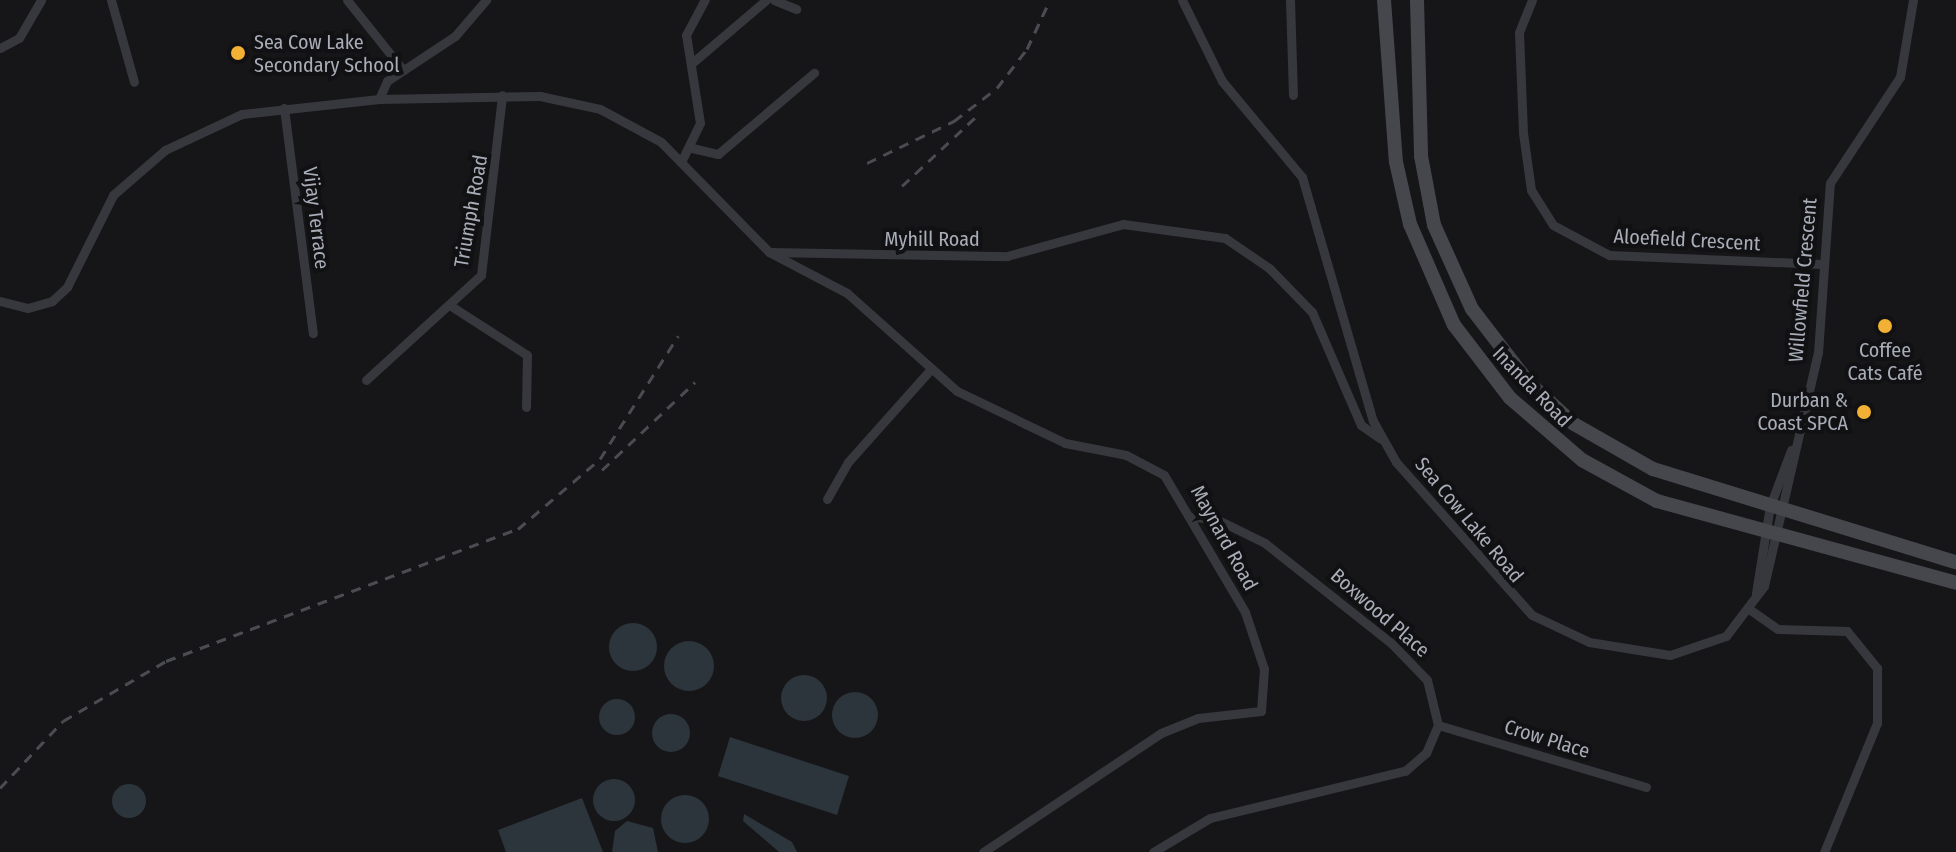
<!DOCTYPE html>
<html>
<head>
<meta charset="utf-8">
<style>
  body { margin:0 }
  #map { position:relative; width:1956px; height:852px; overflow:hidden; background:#161618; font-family:"Fira Sans Condensed",sans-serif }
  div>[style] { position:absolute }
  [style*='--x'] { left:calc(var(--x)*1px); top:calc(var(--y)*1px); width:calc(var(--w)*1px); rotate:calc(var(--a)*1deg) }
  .water>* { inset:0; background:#2c353c }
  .round { border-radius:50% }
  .minor>* { height:9px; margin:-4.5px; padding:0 4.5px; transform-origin:4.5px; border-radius:4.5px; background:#37383d }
  .secondary>* { height:14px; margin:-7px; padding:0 7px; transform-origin:7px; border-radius:7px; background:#45474d }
  .rail>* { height:3px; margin-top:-1.5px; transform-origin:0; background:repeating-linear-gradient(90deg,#4a4c52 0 10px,transparent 0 18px) }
  .dots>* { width:22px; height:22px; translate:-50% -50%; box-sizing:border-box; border:4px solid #111113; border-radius:50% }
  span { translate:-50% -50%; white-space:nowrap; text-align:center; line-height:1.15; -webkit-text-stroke:8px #111113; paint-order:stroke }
  .poi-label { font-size:20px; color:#a8adb8 }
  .left { translate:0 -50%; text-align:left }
  .right { translate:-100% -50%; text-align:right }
  .street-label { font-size:20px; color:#a8adb8 }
</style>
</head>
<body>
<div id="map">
  <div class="water">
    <div class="round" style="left:609px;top:623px;width:48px;height:48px"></div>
    <div class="round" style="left:664px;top:641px;width:50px;height:50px"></div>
    <div class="round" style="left:781px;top:675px;width:46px;height:46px"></div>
    <div class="round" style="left:832px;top:692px;width:46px;height:46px"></div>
    <div class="round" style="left:599px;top:699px;width:36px;height:36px"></div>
    <div class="round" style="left:652px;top:714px;width:38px;height:38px"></div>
    <div style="clip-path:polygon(730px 737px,849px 776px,837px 815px,718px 776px)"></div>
    <div class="round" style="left:593px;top:779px;width:42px;height:42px"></div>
    <div class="round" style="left:112px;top:784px;width:34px;height:34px"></div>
    <div class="round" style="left:661px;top:795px;width:48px;height:48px"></div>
    <div style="clip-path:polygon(582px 798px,603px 852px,506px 852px,498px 830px)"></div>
    <div style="clip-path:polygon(744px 814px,792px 842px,797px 852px,779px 852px,743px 821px)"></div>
    <div style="clip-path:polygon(627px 821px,653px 828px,658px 852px,612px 852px,615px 831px)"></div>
  </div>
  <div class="minor">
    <div style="--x:111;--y:0;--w:85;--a:74.3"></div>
    <div style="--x:347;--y:0;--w:90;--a:51.3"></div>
    <div style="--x:774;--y:0;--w:24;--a:22"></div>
    <div style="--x:1182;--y:0;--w:90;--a:63.7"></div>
    <div style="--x:1222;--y:81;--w:125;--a:50.2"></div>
    <div style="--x:1302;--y:177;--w:254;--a:73.8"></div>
    <div style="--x:1373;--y:421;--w:47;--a:60.7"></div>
    <div style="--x:1396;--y:462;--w:205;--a:48.4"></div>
    <div style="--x:1532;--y:615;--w:63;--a:25.3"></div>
    <div style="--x:1589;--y:642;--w:82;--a:9.1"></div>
    <div style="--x:1670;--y:655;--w:59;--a:-18.7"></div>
    <div style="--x:1726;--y:636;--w:63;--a:-52.8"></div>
    <div style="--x:1764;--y:586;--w:239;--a:-77"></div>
    <div style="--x:1818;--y:353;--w:170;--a:-86"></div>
    <div style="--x:1830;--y:183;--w:127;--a:-56.6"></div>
    <div style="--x:1900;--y:77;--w:78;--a:-80.4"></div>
    <div style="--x:1290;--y:0;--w:95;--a:88.2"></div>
    <div style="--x:1532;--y:0;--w:35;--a:112"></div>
    <div style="--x:1519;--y:33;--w:100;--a:87.7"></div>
    <div style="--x:1523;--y:133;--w:58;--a:82"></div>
    <div style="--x:1531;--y:190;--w:41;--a:57.8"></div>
    <div style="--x:1553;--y:225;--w:64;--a:28.2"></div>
    <div style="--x:1609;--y:255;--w:213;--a:2.4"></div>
    <div style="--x:0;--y:48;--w:21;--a:-28"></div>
    <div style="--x:19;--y:38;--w:44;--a:-59.9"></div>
    <div style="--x:692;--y:63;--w:97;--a:-40.4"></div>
    <div style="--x:379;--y:99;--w:20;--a:-66"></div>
    <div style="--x:387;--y:81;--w:82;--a:-33.5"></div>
    <div style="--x:455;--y:36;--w:48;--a:-49.3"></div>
    <div style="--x:284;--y:108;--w:227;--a:82.7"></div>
    <div style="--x:692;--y:148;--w:27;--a:13"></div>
    <div style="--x:718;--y:154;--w:126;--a:-40.2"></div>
    <div style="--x:682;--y:160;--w:41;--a:-64.1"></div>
    <div style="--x:700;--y:123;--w:89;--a:-99"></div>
    <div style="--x:686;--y:35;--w:40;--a:-62"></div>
    <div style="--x:769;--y:252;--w:88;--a:27.7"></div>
    <div style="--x:847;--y:293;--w:147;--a:41.7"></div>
    <div style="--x:957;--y:391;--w:120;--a:25.7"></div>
    <div style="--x:1065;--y:443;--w:62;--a:11.1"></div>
    <div style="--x:1126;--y:455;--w:43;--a:27.8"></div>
    <div style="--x:1164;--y:475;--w:159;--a:59.4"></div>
    <div style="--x:1245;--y:612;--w:60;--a:71.6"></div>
    <div style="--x:1264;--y:669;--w:42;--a:94.1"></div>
    <div style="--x:1261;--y:711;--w:63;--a:173.7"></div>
    <div style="--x:1198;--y:718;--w:40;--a:158"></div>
    <div style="--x:1161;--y:733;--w:214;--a:146.2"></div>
    <div style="--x:0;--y:301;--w:29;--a:14"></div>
    <div style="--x:28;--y:308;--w:25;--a:-16"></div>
    <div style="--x:52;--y:301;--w:21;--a:-43"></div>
    <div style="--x:67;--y:287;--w:103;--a:-63.4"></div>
    <div style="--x:113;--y:195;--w:69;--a:-40.9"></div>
    <div style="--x:165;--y:150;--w:85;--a:-25.1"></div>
    <div style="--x:242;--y:114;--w:138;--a:-6.2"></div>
    <div style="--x:379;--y:99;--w:161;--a:-1.1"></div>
    <div style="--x:540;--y:96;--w:61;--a:12.2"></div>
    <div style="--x:600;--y:109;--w:69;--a:28.4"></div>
    <div style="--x:661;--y:142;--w:154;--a:45.5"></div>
    <div style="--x:769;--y:252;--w:238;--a:1"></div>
    <div style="--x:1007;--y:256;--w:120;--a:-15.4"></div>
    <div style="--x:1123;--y:224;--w:103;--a:7.8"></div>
    <div style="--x:1225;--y:238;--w:53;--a:34.3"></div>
    <div style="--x:1269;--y:268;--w:62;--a:45.7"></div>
    <div style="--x:1312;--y:312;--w:123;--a:66.6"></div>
    <div style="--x:1361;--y:425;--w:24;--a:35"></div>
    <div style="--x:451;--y:306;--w:90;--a:32.8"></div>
    <div style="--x:527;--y:355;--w:52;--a:91.1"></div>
    <div style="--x:366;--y:380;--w:156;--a:-42.4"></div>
    <div style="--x:481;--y:275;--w:181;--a:-83.3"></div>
    <div style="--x:827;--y:499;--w:43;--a:-60.4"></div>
    <div style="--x:848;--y:462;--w:123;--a:-48.3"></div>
    <div style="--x:1756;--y:593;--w:88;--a:-80.9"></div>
    <div style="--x:1770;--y:506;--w:60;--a:-69.4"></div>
    <div style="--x:1749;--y:609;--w:35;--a:35"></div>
    <div style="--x:1778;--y:629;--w:69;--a:1.7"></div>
    <div style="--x:1847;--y:631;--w:48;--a:51"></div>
    <div style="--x:1877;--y:668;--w:55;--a:90"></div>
    <div style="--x:1877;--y:723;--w:139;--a:112.3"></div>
    <div style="--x:1438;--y:725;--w:217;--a:16.6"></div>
    <div style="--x:1153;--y:852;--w:66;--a:-30.8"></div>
    <div style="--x:1210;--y:818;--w:201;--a:-13.6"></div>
    <div style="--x:1405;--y:771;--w:28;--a:-41"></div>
    <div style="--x:1426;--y:753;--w:30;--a:-67"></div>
    <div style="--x:1438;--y:725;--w:46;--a:-103.7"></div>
    <div style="--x:1427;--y:680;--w:52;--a:-134.2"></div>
    <div style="--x:1391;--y:643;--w:161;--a:-141.6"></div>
    <div style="--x:1265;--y:543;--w:55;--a:-153.9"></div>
    <div style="--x:1216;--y:519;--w:23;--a:-175"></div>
  </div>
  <div class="secondary">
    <div style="--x:1384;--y:0;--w:162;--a:85.8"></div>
    <div style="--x:1396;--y:162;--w:64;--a:77.3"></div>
    <div style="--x:1410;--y:224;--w:110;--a:66.5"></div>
    <div style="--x:1454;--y:325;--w:92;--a:52.5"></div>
    <div style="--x:1510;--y:398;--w:95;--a:40.7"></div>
    <div style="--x:1582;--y:460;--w:85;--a:28.7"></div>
    <div style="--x:1657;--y:501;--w:310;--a:15.3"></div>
    <div style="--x:1417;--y:0;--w:156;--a:88.5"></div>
    <div style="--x:1421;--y:156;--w:70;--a:79.3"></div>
    <div style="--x:1434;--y:225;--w:92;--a:65.7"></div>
    <div style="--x:1472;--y:309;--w:93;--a:52.4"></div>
    <div style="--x:1529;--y:383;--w:61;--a:42.3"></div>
    <div style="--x:1574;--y:424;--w:91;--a:29.7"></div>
    <div style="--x:1653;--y:469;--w:317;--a:17.1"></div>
  </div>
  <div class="rail">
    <div style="--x:867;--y:163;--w:97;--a:-25.8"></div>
    <div style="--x:954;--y:121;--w:54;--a:-37.5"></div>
    <div style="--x:997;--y:88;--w:49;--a:-52.4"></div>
    <div style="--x:1027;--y:49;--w:54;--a:-64.9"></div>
    <div style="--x:902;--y:186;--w:104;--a:-43.1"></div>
    <div style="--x:602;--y:470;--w:128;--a:-43.4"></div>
    <div style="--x:0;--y:788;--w:92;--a:-46.8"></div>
    <div style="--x:63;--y:721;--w:119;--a:-30.2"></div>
    <div style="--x:166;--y:661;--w:376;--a:-20.6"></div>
    <div style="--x:518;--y:529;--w:108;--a:-40.5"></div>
    <div style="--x:600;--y:459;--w:146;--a:-57.6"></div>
  </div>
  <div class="dots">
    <div style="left:238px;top:53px;background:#f2b134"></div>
    <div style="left:1885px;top:326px;background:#f2b134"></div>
    <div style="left:1864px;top:412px;background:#f2b134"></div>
  </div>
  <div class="poi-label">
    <span class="left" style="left:254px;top:54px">Sea Cow Lake<br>Secondary School</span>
    <span style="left:1885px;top:362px">Coffee<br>Cats Café</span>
    <span class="right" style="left:1848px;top:412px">Durban &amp;<br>Coast SPCA</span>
  </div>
  <div class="street-label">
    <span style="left:471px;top:211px;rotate:-80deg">Triumph Road</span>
    <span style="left:316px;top:218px;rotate:83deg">Vijay Terrace</span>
    <span style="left:932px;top:239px">Myhill Road</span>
    <span style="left:1687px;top:240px;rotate:3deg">Aloefield Crescent</span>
    <span style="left:1803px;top:280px;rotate:-85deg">Willowfield Crescent</span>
    <span style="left:1532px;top:387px;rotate:46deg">Inanda Road</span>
    <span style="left:1469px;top:520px;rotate:50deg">Sea Cow Lake Road</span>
    <span style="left:1224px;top:538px;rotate:61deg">Maynard Road</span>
    <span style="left:1380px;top:613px;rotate:41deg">Boxwood Place</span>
    <span style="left:1547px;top:739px;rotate:17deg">Crow Place</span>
  </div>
</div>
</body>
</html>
